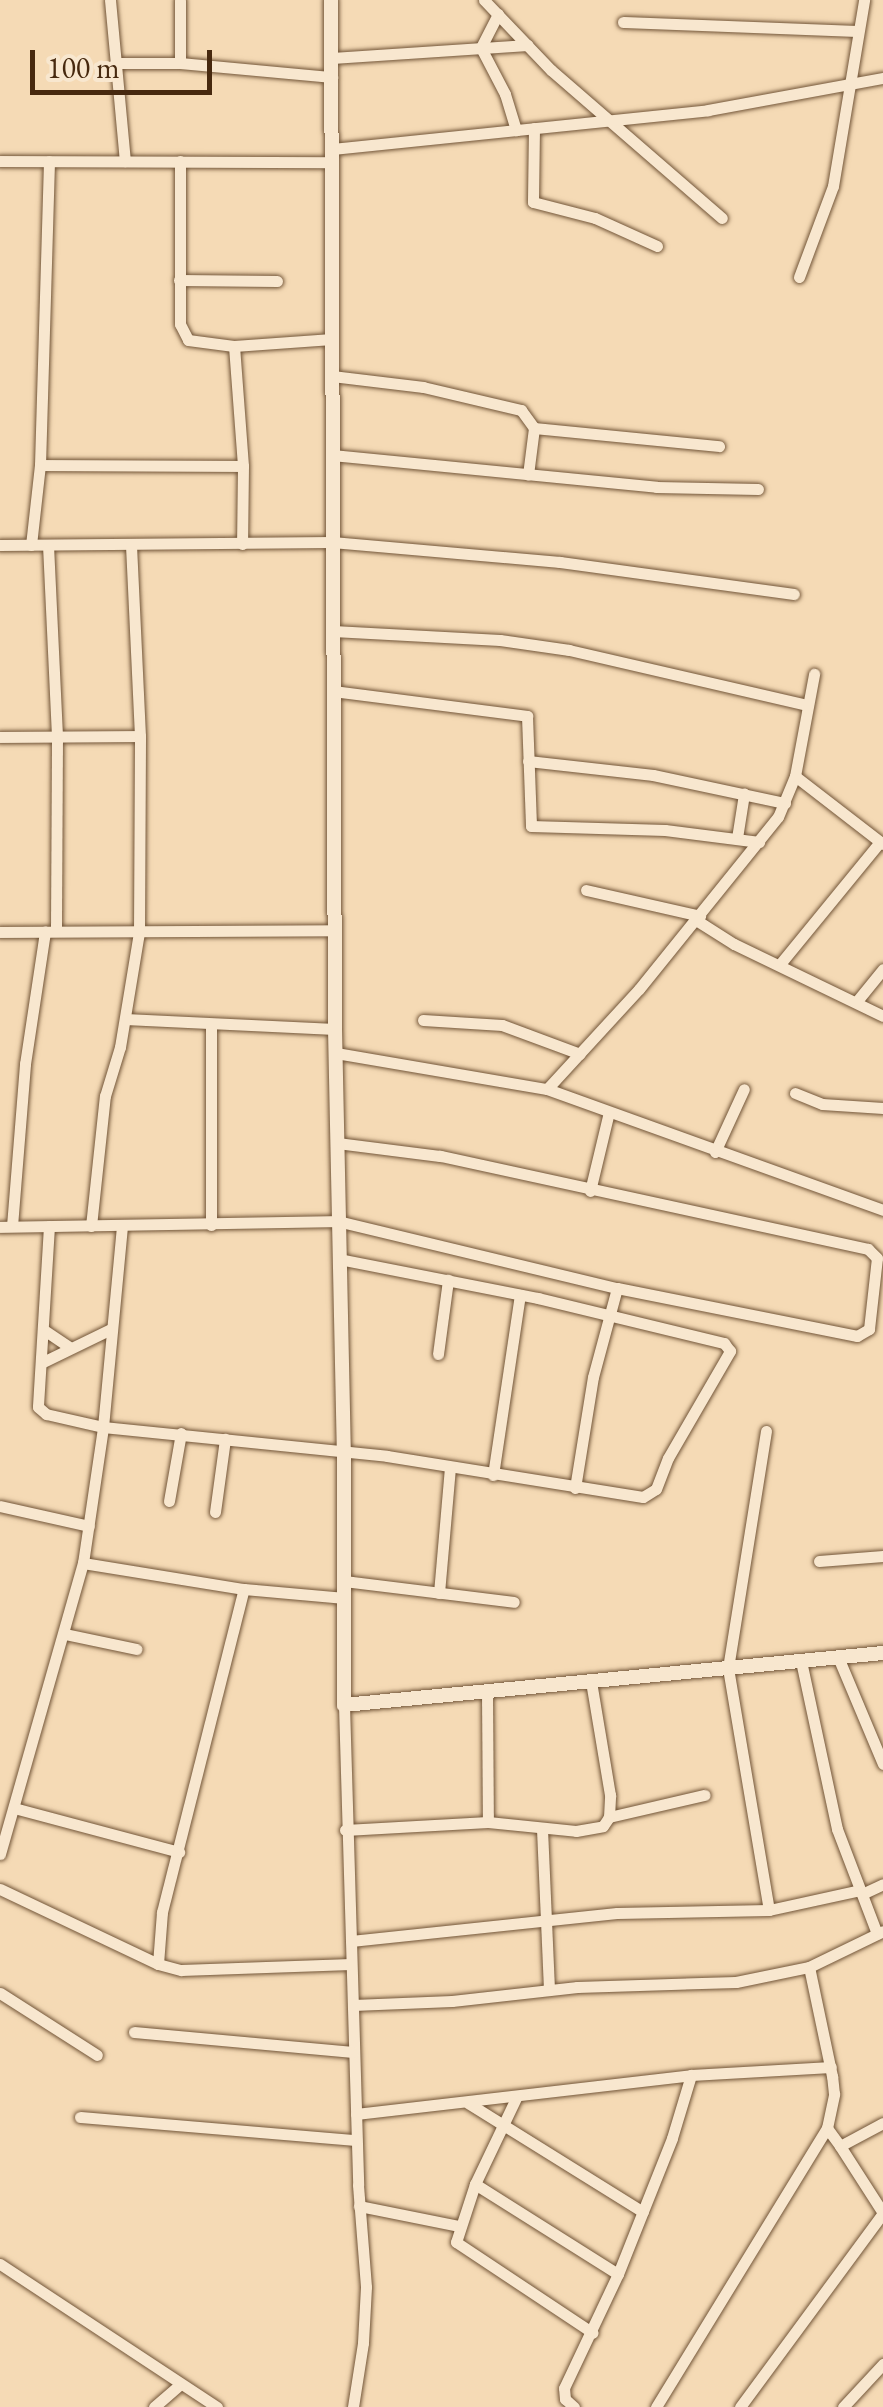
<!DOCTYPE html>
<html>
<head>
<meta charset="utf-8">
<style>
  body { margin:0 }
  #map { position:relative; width:883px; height:2407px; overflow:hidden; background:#f5dab5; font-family:"EB Garamond",serif }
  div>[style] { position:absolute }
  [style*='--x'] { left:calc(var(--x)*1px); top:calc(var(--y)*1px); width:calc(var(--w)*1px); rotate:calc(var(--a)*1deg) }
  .roads { filter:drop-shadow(0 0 2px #725538) drop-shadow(0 0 2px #725538) }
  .minor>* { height:11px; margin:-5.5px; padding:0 5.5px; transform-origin:5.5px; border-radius:5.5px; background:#f8e7cf }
  .tertiary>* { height:14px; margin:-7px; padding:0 7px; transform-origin:7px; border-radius:7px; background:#f8e7cf }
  span { translate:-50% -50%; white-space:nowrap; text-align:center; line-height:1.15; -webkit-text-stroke:8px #f8e7cf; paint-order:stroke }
  .scale { position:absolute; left:30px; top:50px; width:182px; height:45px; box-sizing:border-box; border:5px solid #47290f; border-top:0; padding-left:12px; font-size:30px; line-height:35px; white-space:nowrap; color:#47290f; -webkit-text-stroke:8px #f8e7cf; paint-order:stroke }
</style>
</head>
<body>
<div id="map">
  <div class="roads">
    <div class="minor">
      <div style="--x:110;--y:0;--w:162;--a:84.7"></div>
      <div style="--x:180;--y:0;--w:63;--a:90"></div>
      <div style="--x:484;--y:0;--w:97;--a:46.3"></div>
      <div style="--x:551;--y:70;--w:226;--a:40.9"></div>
      <div style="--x:498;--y:14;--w:38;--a:117"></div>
      <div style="--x:481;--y:48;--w:52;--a:62.4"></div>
      <div style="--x:505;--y:94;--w:38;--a:73"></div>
      <div style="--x:623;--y:22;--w:235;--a:2.2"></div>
      <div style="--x:332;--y:58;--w:196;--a:-3.8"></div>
      <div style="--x:116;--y:63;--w:64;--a:0"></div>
      <div style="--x:180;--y:63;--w:153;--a:5.3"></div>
      <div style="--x:534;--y:128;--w:74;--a:90.8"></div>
      <div style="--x:533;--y:202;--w:64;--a:14.5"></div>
      <div style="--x:595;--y:218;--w:68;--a:24.3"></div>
      <div style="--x:333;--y:149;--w:377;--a:-5.9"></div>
      <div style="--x:708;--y:110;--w:178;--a:-10.4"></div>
      <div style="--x:0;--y:161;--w:333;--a:0.2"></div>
      <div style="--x:180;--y:161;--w:163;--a:90"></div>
      <div style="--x:180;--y:324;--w:18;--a:63"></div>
      <div style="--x:188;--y:340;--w:46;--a:7.4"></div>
      <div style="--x:234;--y:346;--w:120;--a:85.7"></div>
      <div style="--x:243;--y:466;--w:78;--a:90.7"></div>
      <div style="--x:799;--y:277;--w:97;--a:-69.5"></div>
      <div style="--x:833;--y:186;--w:189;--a:-80.5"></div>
      <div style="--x:179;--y:280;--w:98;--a:0.6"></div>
      <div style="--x:234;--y:346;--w:98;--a:-4.1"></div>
      <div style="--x:332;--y:376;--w:92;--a:6.9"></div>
      <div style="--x:423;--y:387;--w:101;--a:13.2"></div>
      <div style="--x:521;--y:410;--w:22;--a:54"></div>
      <div style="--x:534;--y:428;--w:47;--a:97.3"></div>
      <div style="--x:534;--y:428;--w:186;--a:5.6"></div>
      <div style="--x:332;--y:455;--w:326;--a:5.6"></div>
      <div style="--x:656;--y:487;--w:102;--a:1.1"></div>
      <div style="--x:40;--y:465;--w:203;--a:0.3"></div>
      <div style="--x:0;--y:545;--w:332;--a:-0.5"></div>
      <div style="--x:332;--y:542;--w:229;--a:5"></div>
      <div style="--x:560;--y:562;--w:236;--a:7.8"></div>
      <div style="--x:31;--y:545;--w:81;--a:-83.6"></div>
      <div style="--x:40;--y:465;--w:304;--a:-88.3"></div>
      <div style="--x:48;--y:545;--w:193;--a:87.3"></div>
      <div style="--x:57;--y:738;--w:193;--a:90.3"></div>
      <div style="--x:333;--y:631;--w:167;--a:3.1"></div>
      <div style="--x:500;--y:640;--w:70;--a:8.2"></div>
      <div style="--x:569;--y:650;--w:245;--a:13"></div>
      <div style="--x:333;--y:691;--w:196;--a:7.3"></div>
      <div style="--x:527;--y:716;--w:110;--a:87.9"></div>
      <div style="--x:531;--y:826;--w:134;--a:1.7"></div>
      <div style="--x:665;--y:830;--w:95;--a:7.3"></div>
      <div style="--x:0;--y:737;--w:140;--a:-0.4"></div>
      <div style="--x:528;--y:761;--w:126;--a:6.4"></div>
      <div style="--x:653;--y:775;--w:135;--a:12"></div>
      <div style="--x:795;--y:776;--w:111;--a:37.7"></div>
      <div style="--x:737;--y:838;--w:45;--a:-81"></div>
      <div style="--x:586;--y:890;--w:117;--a:12.8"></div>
      <div style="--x:696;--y:920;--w:45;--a:32.3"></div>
      <div style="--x:734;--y:944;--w:165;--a:25.8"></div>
      <div style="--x:0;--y:932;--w:336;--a:-0.3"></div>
      <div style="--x:780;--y:964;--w:158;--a:-50.7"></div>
      <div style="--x:857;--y:1001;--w:41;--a:-50.9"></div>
      <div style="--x:125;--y:1019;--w:210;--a:2.7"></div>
      <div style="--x:423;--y:1020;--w:79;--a:3.6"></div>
      <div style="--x:502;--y:1025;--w:83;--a:20.4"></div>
      <div style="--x:336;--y:1053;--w:214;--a:9.7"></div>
      <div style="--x:547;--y:1089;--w:357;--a:19.8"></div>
      <div style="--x:547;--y:1089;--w:136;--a:-47.4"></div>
      <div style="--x:639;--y:989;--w:221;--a:-51.1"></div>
      <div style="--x:778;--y:817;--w:44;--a:-67.5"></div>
      <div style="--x:795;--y:776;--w:104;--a:-79.4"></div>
      <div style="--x:795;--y:1093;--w:29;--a:22"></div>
      <div style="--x:822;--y:1104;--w:61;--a:3.8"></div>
      <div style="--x:715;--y:1152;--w:69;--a:-65.3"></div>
      <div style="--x:590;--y:1191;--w:81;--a:-76.5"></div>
      <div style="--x:211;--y:1225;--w:201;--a:-90"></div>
      <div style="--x:12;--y:1226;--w:163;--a:-85.4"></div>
      <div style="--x:25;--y:1064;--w:134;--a:-81.4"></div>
      <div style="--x:49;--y:1226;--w:181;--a:93.5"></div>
      <div style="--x:38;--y:1407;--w:11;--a:41"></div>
      <div style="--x:46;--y:1414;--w:58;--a:12.8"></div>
      <div style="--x:103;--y:1427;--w:285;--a:5.8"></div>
      <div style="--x:387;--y:1456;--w:259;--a:9.1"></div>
      <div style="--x:643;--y:1497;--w:15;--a:-32"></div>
      <div style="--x:656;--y:1489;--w:33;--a:-69"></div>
      <div style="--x:668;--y:1458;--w:124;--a:-59.9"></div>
      <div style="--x:730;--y:1351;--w:10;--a:-127"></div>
      <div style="--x:724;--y:1343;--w:191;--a:-166.4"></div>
      <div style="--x:538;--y:1298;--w:202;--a:-168.9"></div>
      <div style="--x:91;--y:1226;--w:131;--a:-83.9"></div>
      <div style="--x:105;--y:1096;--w:51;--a:-73"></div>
      <div style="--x:120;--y:1047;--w:117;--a:-80.6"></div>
      <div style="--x:139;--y:932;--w:196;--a:-89.7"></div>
      <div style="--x:140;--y:736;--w:192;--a:-92.7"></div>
      <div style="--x:0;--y:1227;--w:337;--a:-1"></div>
      <div style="--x:337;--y:1221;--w:288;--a:13.5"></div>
      <div style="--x:617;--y:1288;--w:245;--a:11.3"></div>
      <div style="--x:857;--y:1336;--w:14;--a:-30"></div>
      <div style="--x:869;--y:1329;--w:71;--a:-83.6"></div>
      <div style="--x:877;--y:1258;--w:13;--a:-135"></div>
      <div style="--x:868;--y:1249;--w:438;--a:-167.7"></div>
      <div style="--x:440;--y:1156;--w:104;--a:-172.8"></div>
      <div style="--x:44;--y:1330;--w:32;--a:34"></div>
      <div style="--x:438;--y:1354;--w:75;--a:-82.3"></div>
      <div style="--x:43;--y:1362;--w:76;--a:-25.9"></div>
      <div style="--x:766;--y:1431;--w:240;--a:99.1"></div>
      <div style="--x:728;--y:1668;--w:245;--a:80.4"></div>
      <div style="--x:493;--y:1475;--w:182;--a:-81.5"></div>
      <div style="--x:575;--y:1488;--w:112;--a:-80.8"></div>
      <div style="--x:593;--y:1377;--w:92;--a:-74.9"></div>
      <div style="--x:169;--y:1501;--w:69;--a:-80"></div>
      <div style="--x:0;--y:1506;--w:91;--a:12.7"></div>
      <div style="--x:215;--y:1512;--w:74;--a:-82.2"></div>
      <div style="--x:819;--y:1561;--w:64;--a:-4.5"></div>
      <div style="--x:83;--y:1563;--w:163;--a:9.2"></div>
      <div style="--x:244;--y:1589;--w:101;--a:5.1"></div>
      <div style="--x:344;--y:1581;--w:171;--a:7"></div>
      <div style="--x:439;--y:1593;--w:126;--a:-85"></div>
      <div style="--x:65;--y:1634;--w:73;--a:11.9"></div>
      <div style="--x:838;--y:1657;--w:116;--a:67.2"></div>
      <div style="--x:801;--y:1661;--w:172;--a:77.9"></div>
      <div style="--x:837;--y:1829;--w:112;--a:69.1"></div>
      <div style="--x:487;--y:1692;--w:130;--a:89.6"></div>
      <div style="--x:344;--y:1705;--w:480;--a:88.3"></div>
      <div style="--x:358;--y:2185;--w:102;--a:85.5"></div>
      <div style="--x:366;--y:2287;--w:56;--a:93.1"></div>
      <div style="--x:363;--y:2343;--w:65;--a:98.9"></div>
      <div style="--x:14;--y:1808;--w:171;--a:14.9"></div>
      <div style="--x:609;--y:1817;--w:98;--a:-13"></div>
      <div style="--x:542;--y:1829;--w:161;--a:87.5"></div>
      <div style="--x:345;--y:1830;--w:143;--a:-3.2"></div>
      <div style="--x:488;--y:1822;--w:88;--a:5.8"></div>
      <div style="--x:576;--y:1831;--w:27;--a:-10"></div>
      <div style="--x:603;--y:1826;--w:11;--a:-56"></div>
      <div style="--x:609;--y:1817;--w:22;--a:-87"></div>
      <div style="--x:610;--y:1795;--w:115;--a:-99.5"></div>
      <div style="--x:0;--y:1854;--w:303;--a:-74.1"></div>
      <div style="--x:83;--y:1563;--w:137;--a:-81.6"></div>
      <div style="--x:103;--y:1427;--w:202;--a:-84.6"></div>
      <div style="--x:0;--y:1889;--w:175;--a:25.4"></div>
      <div style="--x:158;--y:1964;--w:24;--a:15"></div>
      <div style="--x:181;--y:1970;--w:170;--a:-2"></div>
      <div style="--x:862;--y:1894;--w:23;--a:-25"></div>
      <div style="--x:351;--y:1941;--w:267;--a:-6"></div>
      <div style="--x:617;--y:1913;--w:152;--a:-1.1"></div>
      <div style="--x:769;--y:1910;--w:93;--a:-12.4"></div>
      <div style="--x:158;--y:1964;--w:52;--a:-85.6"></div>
      <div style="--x:162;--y:1912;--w:333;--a:-75.8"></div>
      <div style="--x:0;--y:1993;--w:115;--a:32.6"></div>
      <div style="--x:353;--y:2005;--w:99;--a:-2.3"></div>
      <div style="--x:452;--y:2001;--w:126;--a:-6.4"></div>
      <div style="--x:577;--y:1987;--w:159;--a:-1.8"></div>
      <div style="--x:736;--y:1982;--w:75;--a:-11.6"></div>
      <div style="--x:809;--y:1967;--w:82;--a:-25.9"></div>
      <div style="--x:134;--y:2032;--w:220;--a:5.2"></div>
      <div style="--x:517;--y:2096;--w:98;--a:115.5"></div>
      <div style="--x:475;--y:2184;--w:61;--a:108.1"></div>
      <div style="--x:456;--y:2242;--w:164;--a:33.6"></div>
      <div style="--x:468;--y:2103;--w:206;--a:31.9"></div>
      <div style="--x:356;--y:2114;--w:337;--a:-6.6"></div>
      <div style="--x:691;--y:2075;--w:140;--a:-3.3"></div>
      <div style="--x:80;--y:2117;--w:277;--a:4.8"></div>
      <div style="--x:827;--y:2128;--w:22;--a:54"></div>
      <div style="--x:840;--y:2146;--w:49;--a:-28.1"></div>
      <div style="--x:840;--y:2146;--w:80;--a:57.3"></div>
      <div style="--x:475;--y:2184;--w:169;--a:32.2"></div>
      <div style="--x:359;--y:2206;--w:102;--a:11.3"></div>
      <div style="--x:0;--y:2264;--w:260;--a:33.4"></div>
      <div style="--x:154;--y:2407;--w:35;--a:-41"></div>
      <div style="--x:574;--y:2407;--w:12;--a:-138"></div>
      <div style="--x:565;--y:2399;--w:11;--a:-95"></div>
      <div style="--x:564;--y:2388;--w:126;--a:-64.7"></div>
      <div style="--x:618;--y:2274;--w:146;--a:-68.3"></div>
      <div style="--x:672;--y:2138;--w:66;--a:-73.2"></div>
      <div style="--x:656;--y:2407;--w:327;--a:-58.5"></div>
      <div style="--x:827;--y:2128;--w:35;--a:-78"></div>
      <div style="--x:834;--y:2094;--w:18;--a:-96"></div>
      <div style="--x:832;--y:2076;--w:111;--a:-101.9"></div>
      <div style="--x:740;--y:2407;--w:241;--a:-53.6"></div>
      <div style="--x:843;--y:2407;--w:59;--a:-47.1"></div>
    </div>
    <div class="tertiary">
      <div style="--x:331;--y:0;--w:1029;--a:89.78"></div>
      <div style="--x:335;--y:1029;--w:422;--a:88.8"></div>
      <div style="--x:344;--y:1451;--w:254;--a:90"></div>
      <div style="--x:344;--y:1705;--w:542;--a:-5.51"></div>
    </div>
  </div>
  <div class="scale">100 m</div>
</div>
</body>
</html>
